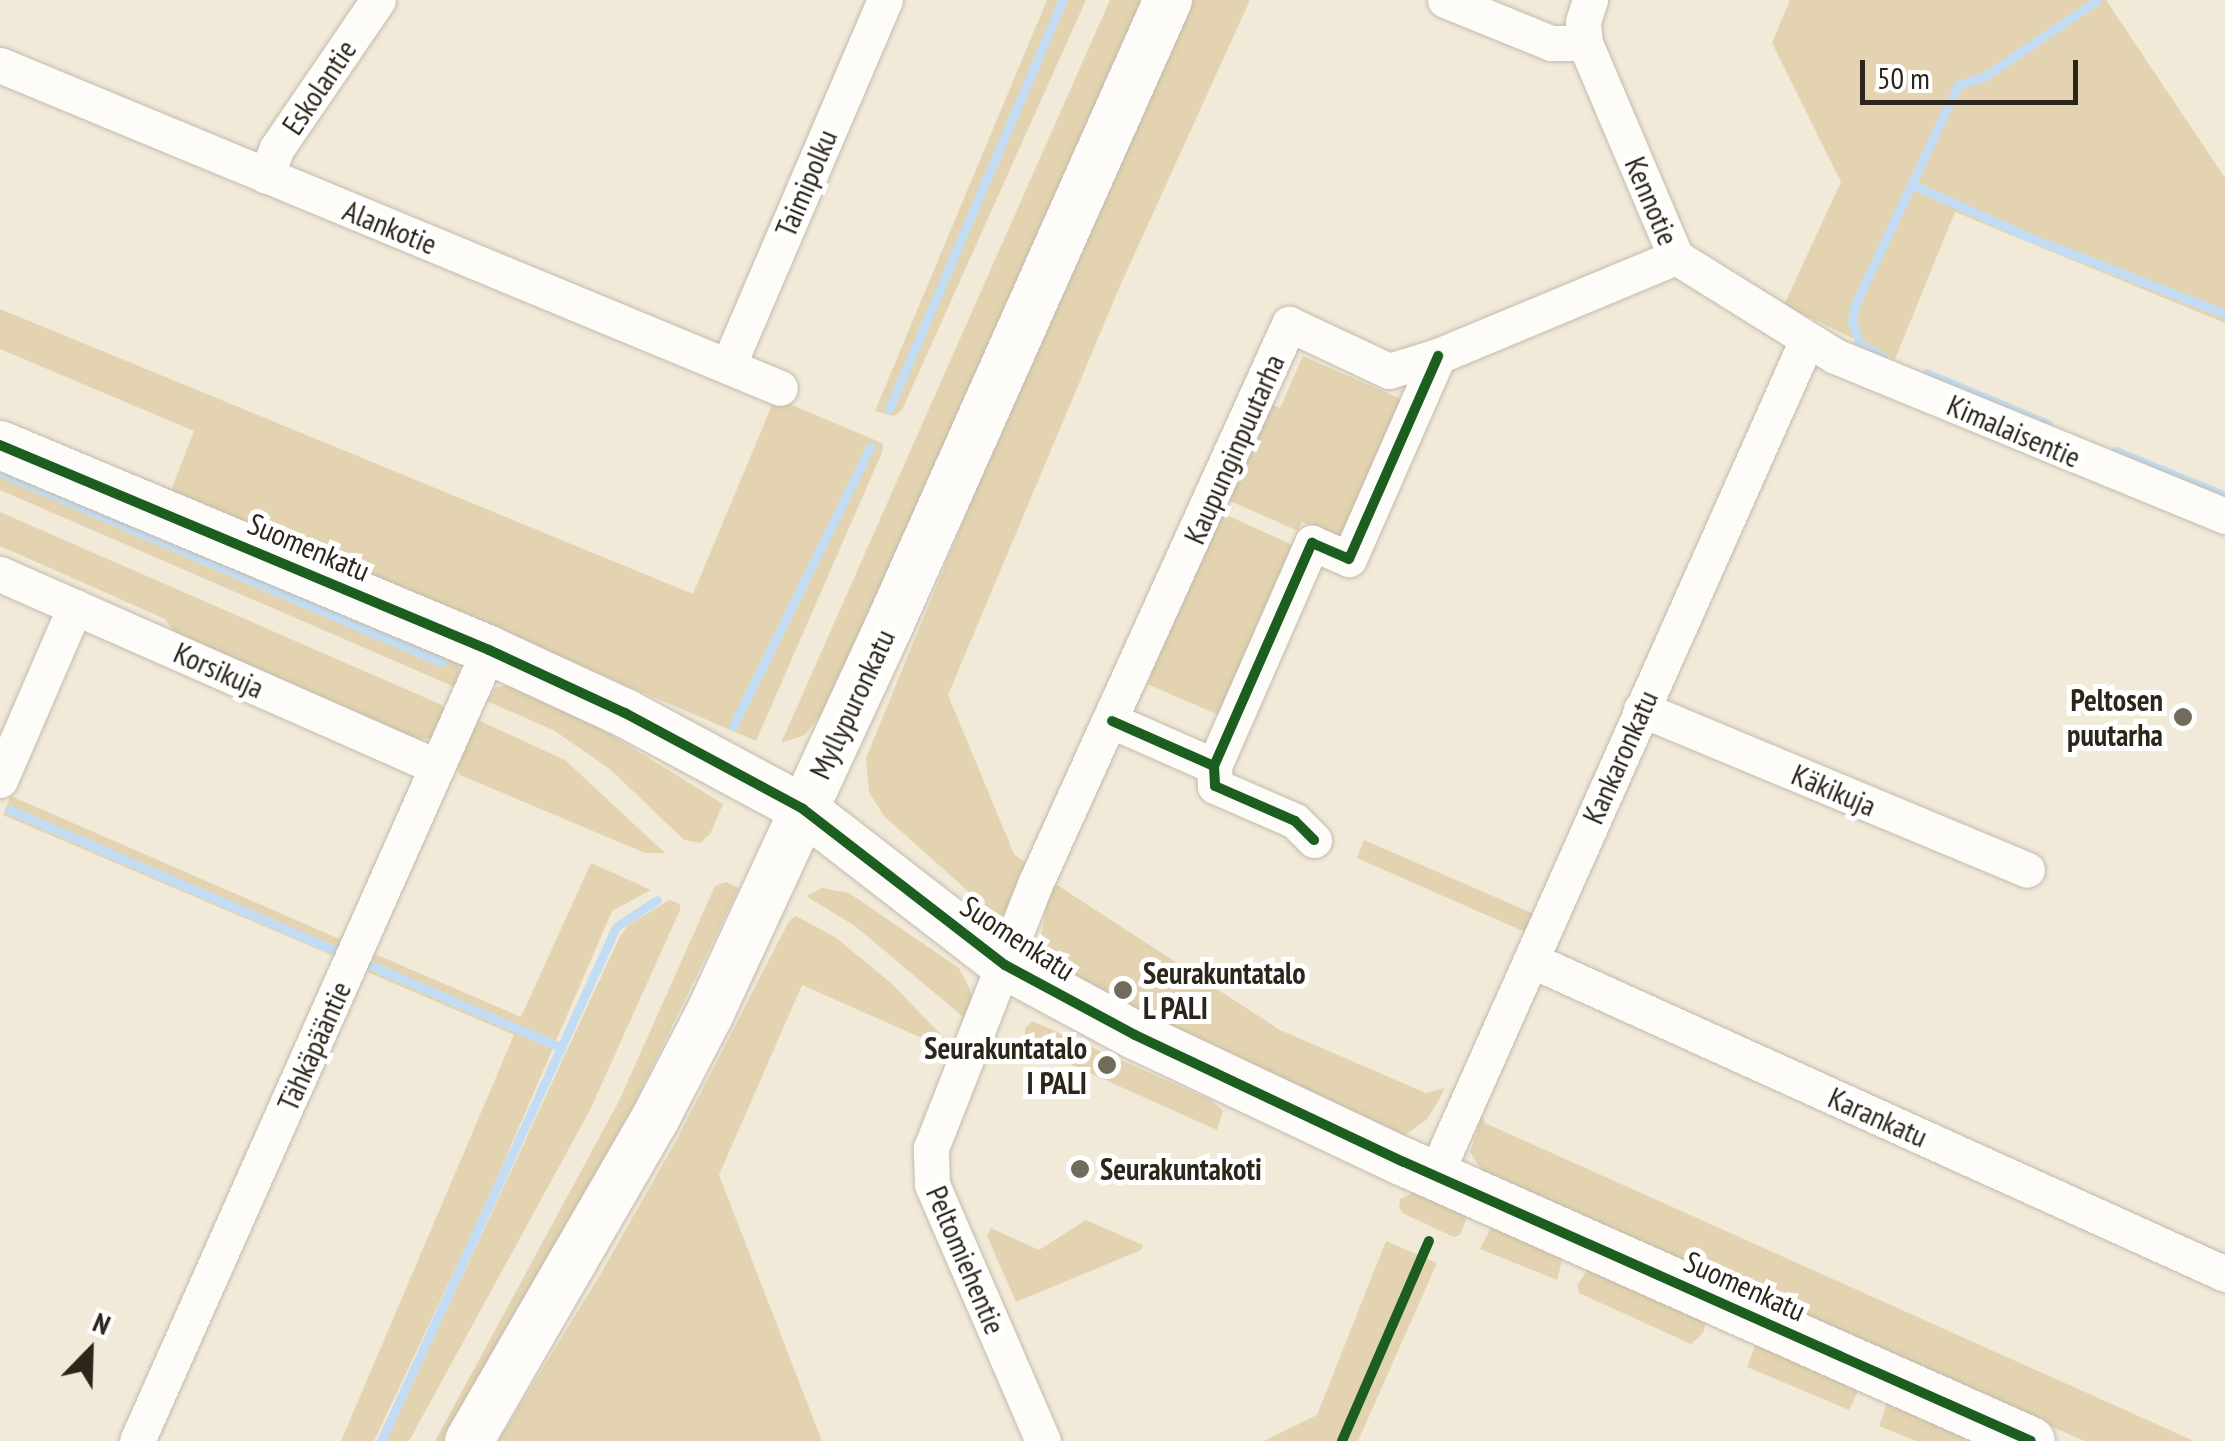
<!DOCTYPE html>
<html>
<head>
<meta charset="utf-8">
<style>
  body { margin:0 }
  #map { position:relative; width:2225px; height:1441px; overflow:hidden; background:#f2ead8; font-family:"PT Sans Narrow",sans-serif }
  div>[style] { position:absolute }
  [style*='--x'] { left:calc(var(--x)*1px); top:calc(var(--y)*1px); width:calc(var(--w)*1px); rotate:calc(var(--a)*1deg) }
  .green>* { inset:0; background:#e3d3b0 }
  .stream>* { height:9px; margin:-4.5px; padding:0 4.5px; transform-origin:4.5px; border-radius:4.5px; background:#c2ddf3 }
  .roads { filter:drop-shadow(0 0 2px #c2bbae) drop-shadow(0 0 2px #c2bbae) }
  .street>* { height:35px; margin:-17.5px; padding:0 17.5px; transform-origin:17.5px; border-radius:17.5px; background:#fdfcf9 }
  .secondary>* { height:48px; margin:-24px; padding:0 24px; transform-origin:24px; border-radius:24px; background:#fdfcf9 }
  .cycleway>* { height:10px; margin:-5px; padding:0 5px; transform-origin:5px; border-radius:5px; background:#1b5e20 }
  .dots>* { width:28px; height:28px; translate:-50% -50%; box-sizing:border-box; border:5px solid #fff; border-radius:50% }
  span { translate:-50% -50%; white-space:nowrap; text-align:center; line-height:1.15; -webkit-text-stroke:10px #fff; paint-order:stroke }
  .street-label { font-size:30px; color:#2c261a }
  .poi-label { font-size:30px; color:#2c261a; font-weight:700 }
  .right { translate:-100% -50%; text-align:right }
  .left { translate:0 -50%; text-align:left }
  .north { position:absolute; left:40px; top:1301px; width:100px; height:100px; -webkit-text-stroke:8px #fff; paint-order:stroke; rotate:23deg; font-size:28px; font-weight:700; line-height:40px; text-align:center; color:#2c261a }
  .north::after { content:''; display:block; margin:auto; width:35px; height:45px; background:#2c261a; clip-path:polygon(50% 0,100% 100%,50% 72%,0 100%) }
  .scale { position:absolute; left:1860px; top:60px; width:218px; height:45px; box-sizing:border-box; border:5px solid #2c261a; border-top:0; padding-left:12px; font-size:30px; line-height:35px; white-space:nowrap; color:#2c261a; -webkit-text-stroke:8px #fff; paint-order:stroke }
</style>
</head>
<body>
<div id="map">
  <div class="green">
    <div style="clip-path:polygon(1047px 0,1086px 0,902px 410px,894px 416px,875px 411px)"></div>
    <div style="clip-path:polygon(1110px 0,1143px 0,829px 704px,805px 735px,781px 743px)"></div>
    <div style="clip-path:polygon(1192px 0,1250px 0,1120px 286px,948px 695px,1014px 854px,1034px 870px,1004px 916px,997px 917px,884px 816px,869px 792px,866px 758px,1019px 385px)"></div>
    <div style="clip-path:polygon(1790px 0,2106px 0,2225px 178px,2225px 323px,1955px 212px,1895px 359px,1784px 305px,1841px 182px,1772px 43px)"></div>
    <div style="clip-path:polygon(0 309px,693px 594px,775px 398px,882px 443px,883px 450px,756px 741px,171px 490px,194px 431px,0 349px)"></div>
    <div style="clip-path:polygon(1303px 356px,1403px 400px,1342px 539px,1302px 522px,1298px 531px,1228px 500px,1269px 404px,1280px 408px)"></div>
    <div style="clip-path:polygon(0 461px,460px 663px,457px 688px,0 490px)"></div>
    <div style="clip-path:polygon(0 512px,442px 705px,446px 714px,431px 739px,411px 738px,176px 635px,165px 619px,0 546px)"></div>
    <div style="clip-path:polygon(1222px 513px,1297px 547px,1221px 716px,1147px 684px)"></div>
    <div style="clip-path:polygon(505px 686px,520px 686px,549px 696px,723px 804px,710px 834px,700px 843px,684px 840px,611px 770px,555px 731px,487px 701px,496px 687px)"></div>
    <div style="clip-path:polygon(478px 720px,565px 760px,665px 853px,645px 853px,460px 775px,457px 769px)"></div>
    <div style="clip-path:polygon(11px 796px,344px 941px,336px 957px,3px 815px)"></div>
    <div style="clip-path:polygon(1364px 840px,1534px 914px,1525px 932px,1357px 858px)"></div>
    <div style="clip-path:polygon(591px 863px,651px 890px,612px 911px,485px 1206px,374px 1441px,341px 1441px,514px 1035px,367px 972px,370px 965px,375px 954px,521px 1017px)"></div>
    <div style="clip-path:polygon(1051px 881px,1280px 1030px,1426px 1093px,1445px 1088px,1436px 1105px,1426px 1120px,1402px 1137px,1131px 1007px,1059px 965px,1063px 955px,1047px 947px,1041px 937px)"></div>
    <div style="clip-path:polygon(726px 882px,739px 888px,628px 1117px,449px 1441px,435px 1441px,619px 1101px,715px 886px)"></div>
    <div style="clip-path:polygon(822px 888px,849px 893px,959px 968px,973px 996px,967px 1020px,855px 926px,806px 896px)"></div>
    <div style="clip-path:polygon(669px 900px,680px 904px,680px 910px,590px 1110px,409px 1441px,386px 1441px,619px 938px,627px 926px)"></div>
    <div style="clip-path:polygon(796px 916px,835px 937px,891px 983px,952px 1046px,951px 1051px,802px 985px,719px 1175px,822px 1441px,498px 1441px,600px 1275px,676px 1141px,789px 921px)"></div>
    <div style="clip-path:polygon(1032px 1021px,1211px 1100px,1223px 1111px,1217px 1130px,1025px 1044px,1025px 1028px)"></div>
    <div style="clip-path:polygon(1482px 1116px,1485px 1123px,2194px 1441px,2084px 1441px,1482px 1172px,1470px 1152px)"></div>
    <div style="clip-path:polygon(1417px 1191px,1468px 1214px,1460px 1235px,1454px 1237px,1404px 1214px,1399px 1208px,1400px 1199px)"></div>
    <div style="clip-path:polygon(1086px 1220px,1143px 1245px,1141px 1250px,1016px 1302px,987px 1236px,991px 1228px,1039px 1250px)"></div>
    <div style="clip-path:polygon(1492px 1225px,1563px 1257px,1557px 1280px,1480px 1249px)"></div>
    <div style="clip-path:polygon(1386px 1241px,1437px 1263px,1358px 1441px,1264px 1441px,1317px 1415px)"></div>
    <div style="clip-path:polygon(1588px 1269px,1706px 1321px,1703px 1333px,1691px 1344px,1579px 1293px,1577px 1285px)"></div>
    <div style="clip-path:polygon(1757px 1341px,1859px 1389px,1849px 1410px,1747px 1367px)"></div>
    <div style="clip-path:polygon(1888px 1401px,1979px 1441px,1916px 1441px,1879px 1426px)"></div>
  </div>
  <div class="stream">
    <div style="--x:1911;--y:184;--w:129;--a:24.2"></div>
    <div style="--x:2029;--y:237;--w:211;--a:21.4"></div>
    <div style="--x:1883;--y:357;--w:28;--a:-150"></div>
    <div style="--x:1859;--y:343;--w:23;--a:-108"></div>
    <div style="--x:1852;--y:321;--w:14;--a:-82"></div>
    <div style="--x:1854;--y:307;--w:245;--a:-64.9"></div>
    <div style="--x:1958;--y:85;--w:28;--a:-18"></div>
    <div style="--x:1985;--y:76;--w:134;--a:-34"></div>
    <div style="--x:1926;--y:373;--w:132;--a:22.7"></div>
    <div style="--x:889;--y:409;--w:444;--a:-67"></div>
    <div style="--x:2116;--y:451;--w:118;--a:22.4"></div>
    <div style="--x:0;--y:472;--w:481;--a:23.3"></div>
    <div style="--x:733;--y:726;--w:311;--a:-63.8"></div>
    <div style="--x:10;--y:810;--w:353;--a:23.4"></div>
    <div style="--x:370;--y:965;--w:209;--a:23.4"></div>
    <div style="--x:381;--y:1441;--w:565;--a:-65.43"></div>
    <div style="--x:616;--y:927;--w:49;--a:-33.4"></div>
  </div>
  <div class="roads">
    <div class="street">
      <div style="--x:1445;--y:0;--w:114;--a:22.1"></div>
      <div style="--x:1551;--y:43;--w:34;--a:0"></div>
      <div style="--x:1590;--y:0;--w:23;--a:108"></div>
      <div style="--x:1583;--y:22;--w:21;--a:85"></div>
      <div style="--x:1585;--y:43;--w:233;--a:67"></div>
      <div style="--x:1676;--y:257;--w:187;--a:31.9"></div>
      <div style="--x:1835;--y:356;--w:422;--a:22.3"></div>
      <div style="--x:0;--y:65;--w:844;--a:22.49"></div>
      <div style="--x:266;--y:176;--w:30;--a:-69"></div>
      <div style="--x:277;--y:148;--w:179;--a:-55.7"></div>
      <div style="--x:728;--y:366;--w:398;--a:-66.8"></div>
      <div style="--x:0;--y:574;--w:478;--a:23.8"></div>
      <div style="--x:1641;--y:709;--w:418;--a:22.6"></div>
      <div style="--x:1112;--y:721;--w:111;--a:23.8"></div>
      <div style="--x:1214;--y:766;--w:244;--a:-66.3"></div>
      <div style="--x:1312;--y:543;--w:40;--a:23.4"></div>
      <div style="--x:1349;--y:559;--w:222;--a:-66.3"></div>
      <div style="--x:1214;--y:766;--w:20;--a:87"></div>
      <div style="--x:1215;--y:786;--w:87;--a:23.6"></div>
      <div style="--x:1295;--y:821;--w:27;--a:45"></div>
      <div style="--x:0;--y:780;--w:189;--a:-66.6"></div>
      <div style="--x:1531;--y:960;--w:762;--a:24.34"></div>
      <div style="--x:1435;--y:1175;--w:914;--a:-65.99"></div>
      <div style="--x:137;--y:1441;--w:866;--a:-66.01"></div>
      <div style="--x:1043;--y:1441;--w:280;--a:-113.4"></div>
      <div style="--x:932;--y:1184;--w:36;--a:-92"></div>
      <div style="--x:931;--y:1148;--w:284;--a:-68.5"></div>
      <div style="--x:1035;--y:884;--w:615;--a:-65.6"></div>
      <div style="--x:1289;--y:324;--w:110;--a:25.2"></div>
      <div style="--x:1389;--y:371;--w:51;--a:-17"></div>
      <div style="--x:1438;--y:356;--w:258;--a:-22.6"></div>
    </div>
    <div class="secondary">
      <div style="--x:0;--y:445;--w:530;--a:22.74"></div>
      <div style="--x:489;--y:650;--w:150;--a:24.9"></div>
      <div style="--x:625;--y:713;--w:202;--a:28.3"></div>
      <div style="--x:803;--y:809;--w:255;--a:37.7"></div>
      <div style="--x:1005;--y:965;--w:148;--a:28.3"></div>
      <div style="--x:1135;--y:1035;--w:297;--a:25.3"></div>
      <div style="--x:1404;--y:1162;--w:686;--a:23.99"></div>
      <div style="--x:469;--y:1441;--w:370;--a:-60"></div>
      <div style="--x:654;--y:1121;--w:122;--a:-62.6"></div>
      <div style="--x:710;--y:1013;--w:424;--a:-65.2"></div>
      <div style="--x:888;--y:628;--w:688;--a:-65.97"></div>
    </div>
  </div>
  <div class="cycleway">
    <div style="--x:0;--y:445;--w:530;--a:22.74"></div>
    <div style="--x:489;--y:650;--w:150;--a:24.9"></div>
    <div style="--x:625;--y:713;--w:202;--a:28.3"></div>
    <div style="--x:803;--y:809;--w:255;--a:37.7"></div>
    <div style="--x:1005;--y:965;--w:148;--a:28.3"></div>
    <div style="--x:1135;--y:1035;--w:297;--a:25.3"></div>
    <div style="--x:1404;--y:1162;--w:686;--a:23.99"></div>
    <div style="--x:1112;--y:721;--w:111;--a:23.8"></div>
    <div style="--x:1214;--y:766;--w:244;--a:-66.3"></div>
    <div style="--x:1312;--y:543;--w:40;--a:23.4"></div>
    <div style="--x:1349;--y:559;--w:222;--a:-66.3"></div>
    <div style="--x:1214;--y:766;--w:20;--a:87"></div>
    <div style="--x:1215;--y:786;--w:87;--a:23.6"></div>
    <div style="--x:1295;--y:821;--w:27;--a:45"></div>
    <div style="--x:1342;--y:1441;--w:218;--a:-66.5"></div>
  </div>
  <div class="dots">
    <div style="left:2183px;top:717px;background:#716b5c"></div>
    <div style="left:1123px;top:990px;background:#716b5c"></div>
    <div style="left:1107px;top:1065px;background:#716b5c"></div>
    <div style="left:1080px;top:1169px;background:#716b5c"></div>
  </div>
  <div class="street-label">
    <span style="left:319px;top:87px;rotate:-56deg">Eskolantie</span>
    <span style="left:806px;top:183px;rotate:-67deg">Taimipolku</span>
    <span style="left:1652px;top:201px;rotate:67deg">Kennotie</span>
    <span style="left:390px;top:227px;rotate:22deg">Alankotie</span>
    <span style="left:2014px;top:431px;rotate:23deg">Kimalaisentie</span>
    <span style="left:1234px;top:449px;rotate:-66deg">Kaupunginpuutarha</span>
    <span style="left:309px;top:547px;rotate:23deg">Suomenkatu</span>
    <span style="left:219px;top:670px;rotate:24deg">Korsikuja</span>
    <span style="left:852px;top:704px;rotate:-65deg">Myllypuronkatu</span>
    <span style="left:1620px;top:757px;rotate:-66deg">Kankaronkatu</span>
    <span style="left:1834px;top:790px;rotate:23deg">Käkikuja</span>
    <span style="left:1018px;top:938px;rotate:33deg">Suomenkatu</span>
    <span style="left:314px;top:1046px;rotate:-66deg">Tähkäpääntie</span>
    <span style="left:1878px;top:1117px;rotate:24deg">Karankatu</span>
    <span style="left:966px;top:1260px;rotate:67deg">Peltomiehentie</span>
    <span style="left:1745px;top:1286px;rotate:24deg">Suomenkatu</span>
  </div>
  <div class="poi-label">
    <span class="right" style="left:2163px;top:717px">Peltosen<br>puutarha</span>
    <span class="left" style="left:1143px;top:990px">Seurakuntatalo<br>L PALI</span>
    <span class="right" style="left:1087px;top:1065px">Seurakuntatalo<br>I PALI</span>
    <span class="left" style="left:1100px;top:1169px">Seurakuntakoti</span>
  </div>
  <div class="north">N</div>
  <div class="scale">50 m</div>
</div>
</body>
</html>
